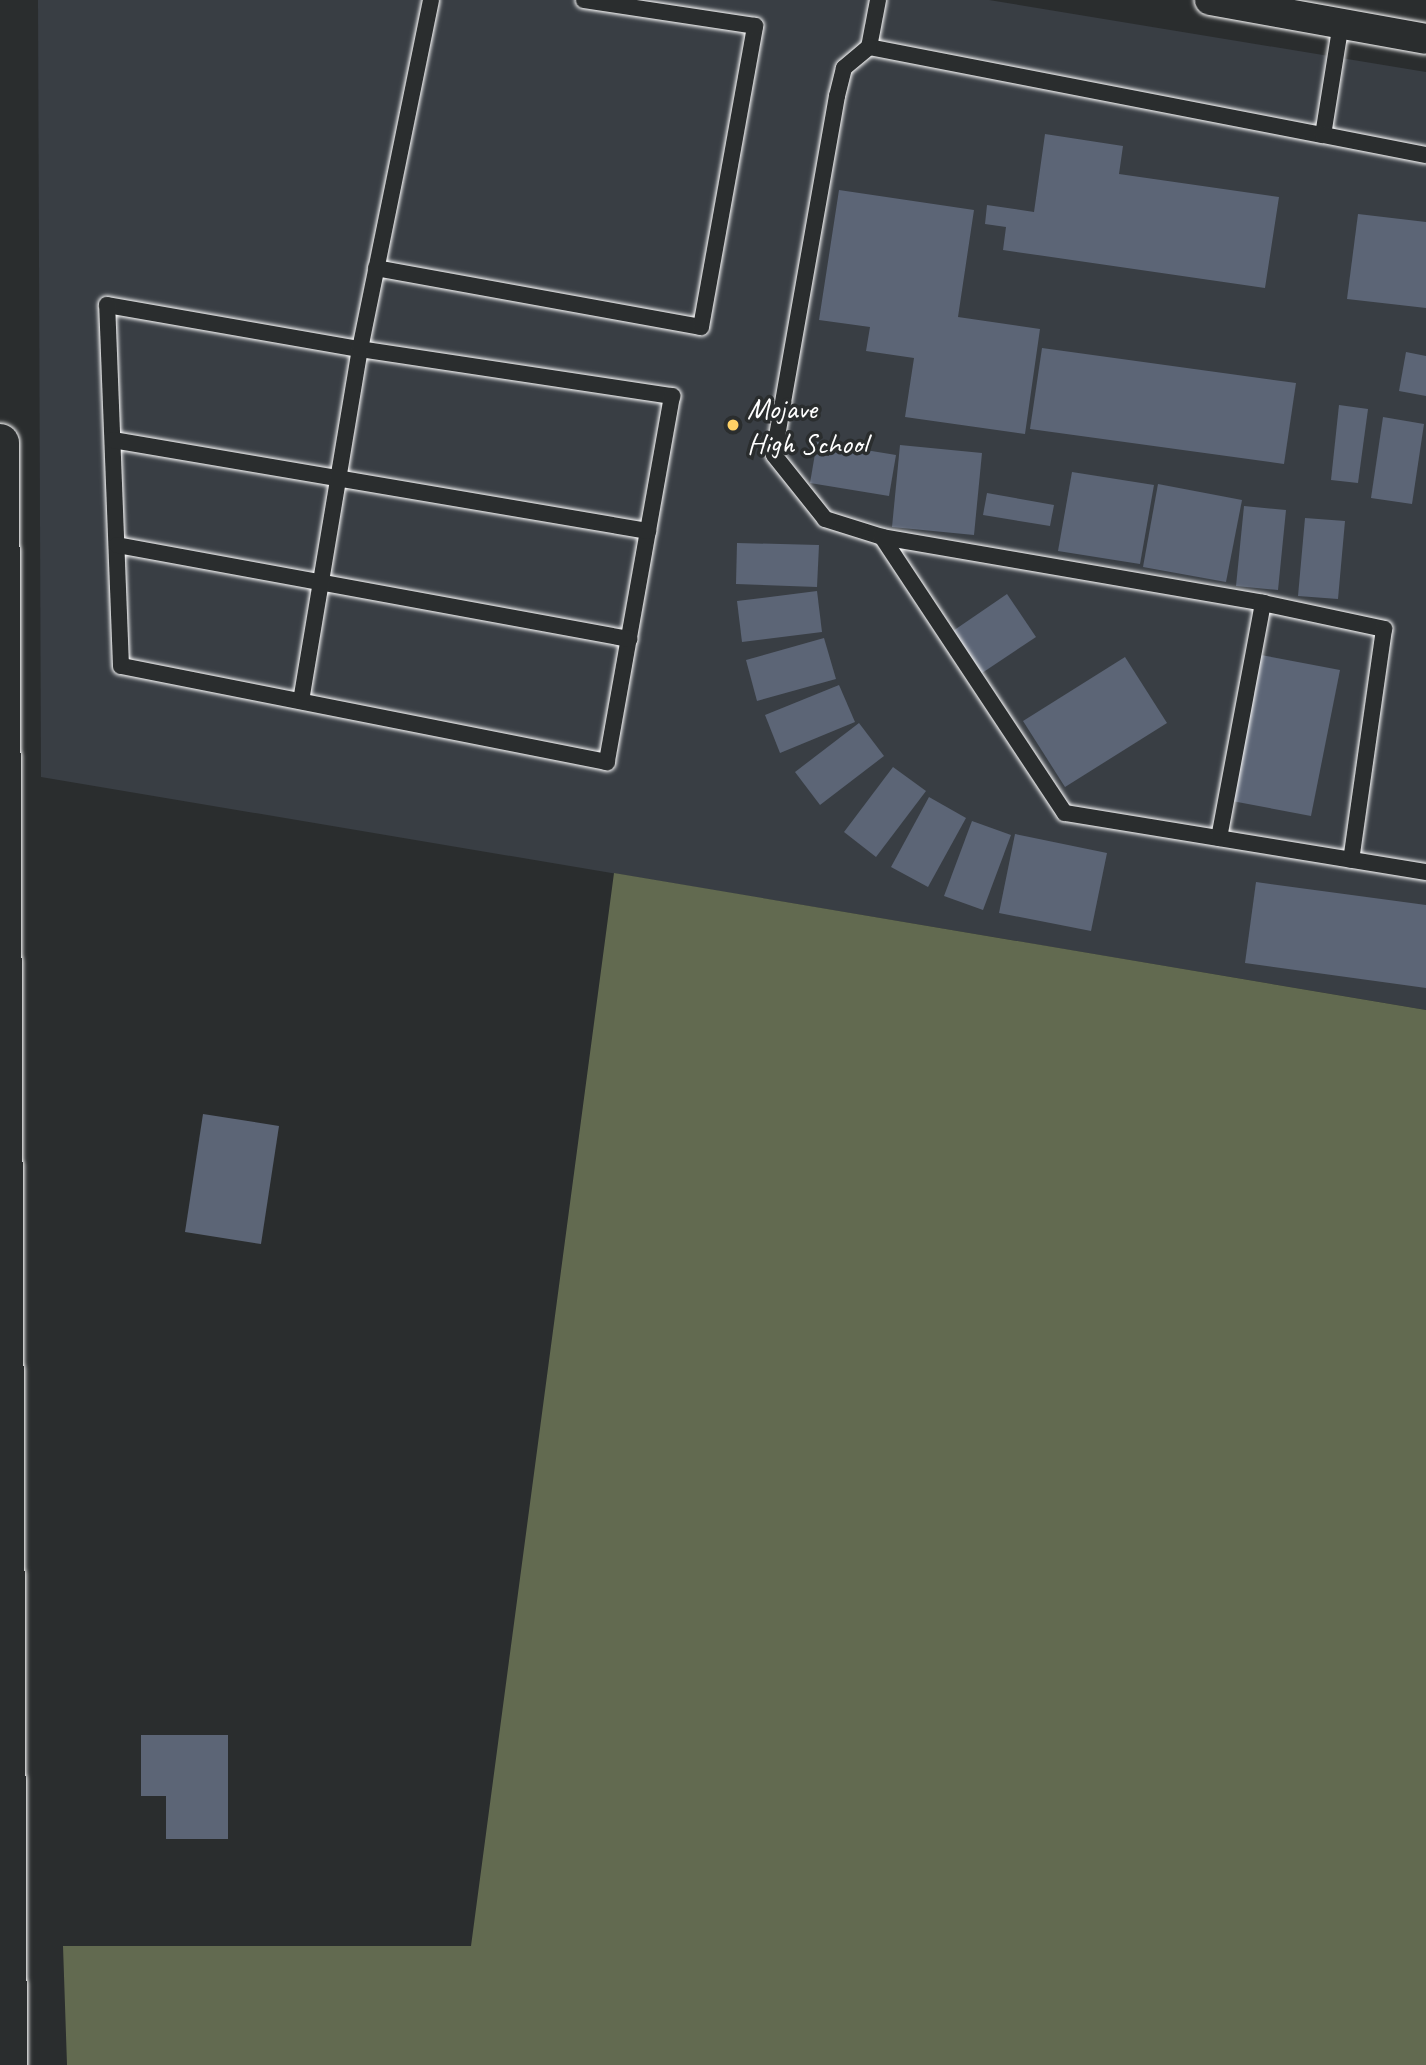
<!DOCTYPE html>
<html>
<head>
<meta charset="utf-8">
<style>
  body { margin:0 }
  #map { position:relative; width:1426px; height:2065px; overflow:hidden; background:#2a2d2e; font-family:Caveat,sans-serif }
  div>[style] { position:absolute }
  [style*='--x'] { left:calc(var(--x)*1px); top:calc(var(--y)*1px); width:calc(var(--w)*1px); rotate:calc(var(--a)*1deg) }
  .built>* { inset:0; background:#393e44 }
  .green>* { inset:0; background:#626a50 }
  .building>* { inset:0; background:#5c6576 }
  .roads { filter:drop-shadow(0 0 2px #fff) drop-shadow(0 0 2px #fff) }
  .service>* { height:16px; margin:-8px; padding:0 8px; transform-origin:8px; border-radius:8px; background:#2a2d2e }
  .minor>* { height:30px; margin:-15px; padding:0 15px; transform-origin:15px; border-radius:15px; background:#2a2d2e }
  .tertiary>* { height:38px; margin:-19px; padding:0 19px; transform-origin:19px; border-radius:19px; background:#2a2d2e }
  .dots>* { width:19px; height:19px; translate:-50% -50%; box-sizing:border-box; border:4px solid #2a2d2e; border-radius:50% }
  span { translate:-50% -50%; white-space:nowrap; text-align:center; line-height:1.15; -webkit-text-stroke:7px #2a2d2e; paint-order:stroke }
  .poi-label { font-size:30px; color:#fff }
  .left { translate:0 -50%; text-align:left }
</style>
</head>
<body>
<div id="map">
  <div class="built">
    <div style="clip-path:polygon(38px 0,989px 0,1426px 72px,1426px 1010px,41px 777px)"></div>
  </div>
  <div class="green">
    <div style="clip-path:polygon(614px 873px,1426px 1010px,1426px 2065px,67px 2065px,63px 1946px,471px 1946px)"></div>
  </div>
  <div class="building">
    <div style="clip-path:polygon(1045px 134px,1123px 146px,1119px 174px,1279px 197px,1265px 288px,1003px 250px,1006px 227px,985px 224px,987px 205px,1034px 212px)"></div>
    <div style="clip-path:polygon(839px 190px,974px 210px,958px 317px,1040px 329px,1025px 434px,905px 417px,914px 358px,866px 351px,870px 327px,819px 320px)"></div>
    <div style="clip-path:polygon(1358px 214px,1426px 222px,1426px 308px,1347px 299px)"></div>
    <div style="clip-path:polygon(1042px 348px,1296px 383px,1284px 464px,1030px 429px)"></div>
    <div style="clip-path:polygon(1406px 352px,1426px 356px,1426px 396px,1399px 391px)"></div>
    <div style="clip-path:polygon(1339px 405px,1368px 409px,1358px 483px,1331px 480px)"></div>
    <div style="clip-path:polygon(1383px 417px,1424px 424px,1412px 504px,1371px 498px)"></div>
    <div style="clip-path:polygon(817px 442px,896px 455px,889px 496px,810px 483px)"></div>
    <div style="clip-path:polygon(900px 445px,982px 453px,974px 535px,892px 527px)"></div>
    <div style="clip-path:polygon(1072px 472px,1154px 485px,1140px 564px,1058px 551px)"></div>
    <div style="clip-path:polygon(1158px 484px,1242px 500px,1226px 582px,1143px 567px)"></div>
    <div style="clip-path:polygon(987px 493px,1054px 505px,1050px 526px,983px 515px)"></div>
    <div style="clip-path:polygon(1244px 506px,1286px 510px,1278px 590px,1236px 586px)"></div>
    <div style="clip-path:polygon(1305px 518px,1345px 521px,1338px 599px,1298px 596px)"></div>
    <div style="clip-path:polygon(737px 543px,819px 545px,817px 587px,736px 584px)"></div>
    <div style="clip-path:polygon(817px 591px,822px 632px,742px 642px,737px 601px)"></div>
    <div style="clip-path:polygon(1007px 594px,1036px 637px,979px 675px,950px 633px)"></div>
    <div style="clip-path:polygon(824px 638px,836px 679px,757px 701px,746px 660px)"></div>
    <div style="clip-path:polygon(1261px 655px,1340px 670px,1311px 816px,1232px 801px)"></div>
    <div style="clip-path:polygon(1125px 657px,1167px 723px,1065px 787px,1023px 721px)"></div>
    <div style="clip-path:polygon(839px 685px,855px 722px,780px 753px,765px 715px)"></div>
    <div style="clip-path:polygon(859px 723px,884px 756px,820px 805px,795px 772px)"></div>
    <div style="clip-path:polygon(893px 767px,926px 791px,876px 857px,844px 832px)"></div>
    <div style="clip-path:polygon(929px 797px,966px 818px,928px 887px,891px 867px)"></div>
    <div style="clip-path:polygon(972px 821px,1011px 835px,983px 910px,944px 896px)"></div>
    <div style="clip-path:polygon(1015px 834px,1107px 853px,1091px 931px,999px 913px)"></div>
    <div style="clip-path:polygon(1256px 882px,1426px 905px,1426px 988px,1245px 963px)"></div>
    <div style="clip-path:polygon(203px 1114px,279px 1126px,261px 1244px,185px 1232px)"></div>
    <div style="clip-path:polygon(141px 1735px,228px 1735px,228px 1839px,166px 1839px,166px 1796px,141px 1796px)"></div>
  </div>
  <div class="roads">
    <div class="service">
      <div style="--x:878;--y:0;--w:48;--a:100.8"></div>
      <div style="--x:869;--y:47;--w:462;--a:11"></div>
      <div style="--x:1341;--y:23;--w:113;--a:99.1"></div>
      <div style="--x:1323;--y:135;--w:105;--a:11"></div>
      <div style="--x:869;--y:47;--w:33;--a:140"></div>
      <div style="--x:844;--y:68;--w:29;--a:104"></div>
      <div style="--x:837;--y:96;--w:364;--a:100"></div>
      <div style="--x:774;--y:455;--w:82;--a:51.4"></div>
      <div style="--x:825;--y:519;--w:60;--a:17.5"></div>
      <div style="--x:882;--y:537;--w:331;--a:56.5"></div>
      <div style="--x:1065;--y:813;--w:366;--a:9.3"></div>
      <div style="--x:376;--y:268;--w:330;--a:10.3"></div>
      <div style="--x:701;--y:327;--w:306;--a:-79.8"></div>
      <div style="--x:755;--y:26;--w:173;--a:-171.4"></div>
      <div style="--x:107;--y:305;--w:257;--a:9.9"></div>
      <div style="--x:360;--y:349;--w:316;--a:8.6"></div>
      <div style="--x:672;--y:396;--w:372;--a:100.1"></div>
      <div style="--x:607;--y:762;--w:495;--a:-168.8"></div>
      <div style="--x:121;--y:666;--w:361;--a:-92.2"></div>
      <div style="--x:113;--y:440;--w:543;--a:9.65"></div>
      <div style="--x:882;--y:537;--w:387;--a:9.8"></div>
      <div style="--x:1263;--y:603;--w:239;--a:100.6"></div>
      <div style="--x:117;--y:545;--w:521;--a:10.4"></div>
      <div style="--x:1263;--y:603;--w:124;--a:12.1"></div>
      <div style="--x:1384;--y:629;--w:233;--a:98.1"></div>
      <div style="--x:301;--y:701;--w:357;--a:-80.5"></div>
      <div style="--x:360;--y:349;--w:356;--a:-78.5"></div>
    </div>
    <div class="minor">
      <div style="--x:1210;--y:0;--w:219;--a:10.2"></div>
    </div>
    <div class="tertiary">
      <div style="--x:0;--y:443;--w:1622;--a:89.72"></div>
    </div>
  </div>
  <div class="dots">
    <div style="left:733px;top:425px;background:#ffd166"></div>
  </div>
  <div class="poi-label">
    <span class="left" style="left:747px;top:425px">Mojave<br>High School</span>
  </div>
</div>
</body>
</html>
